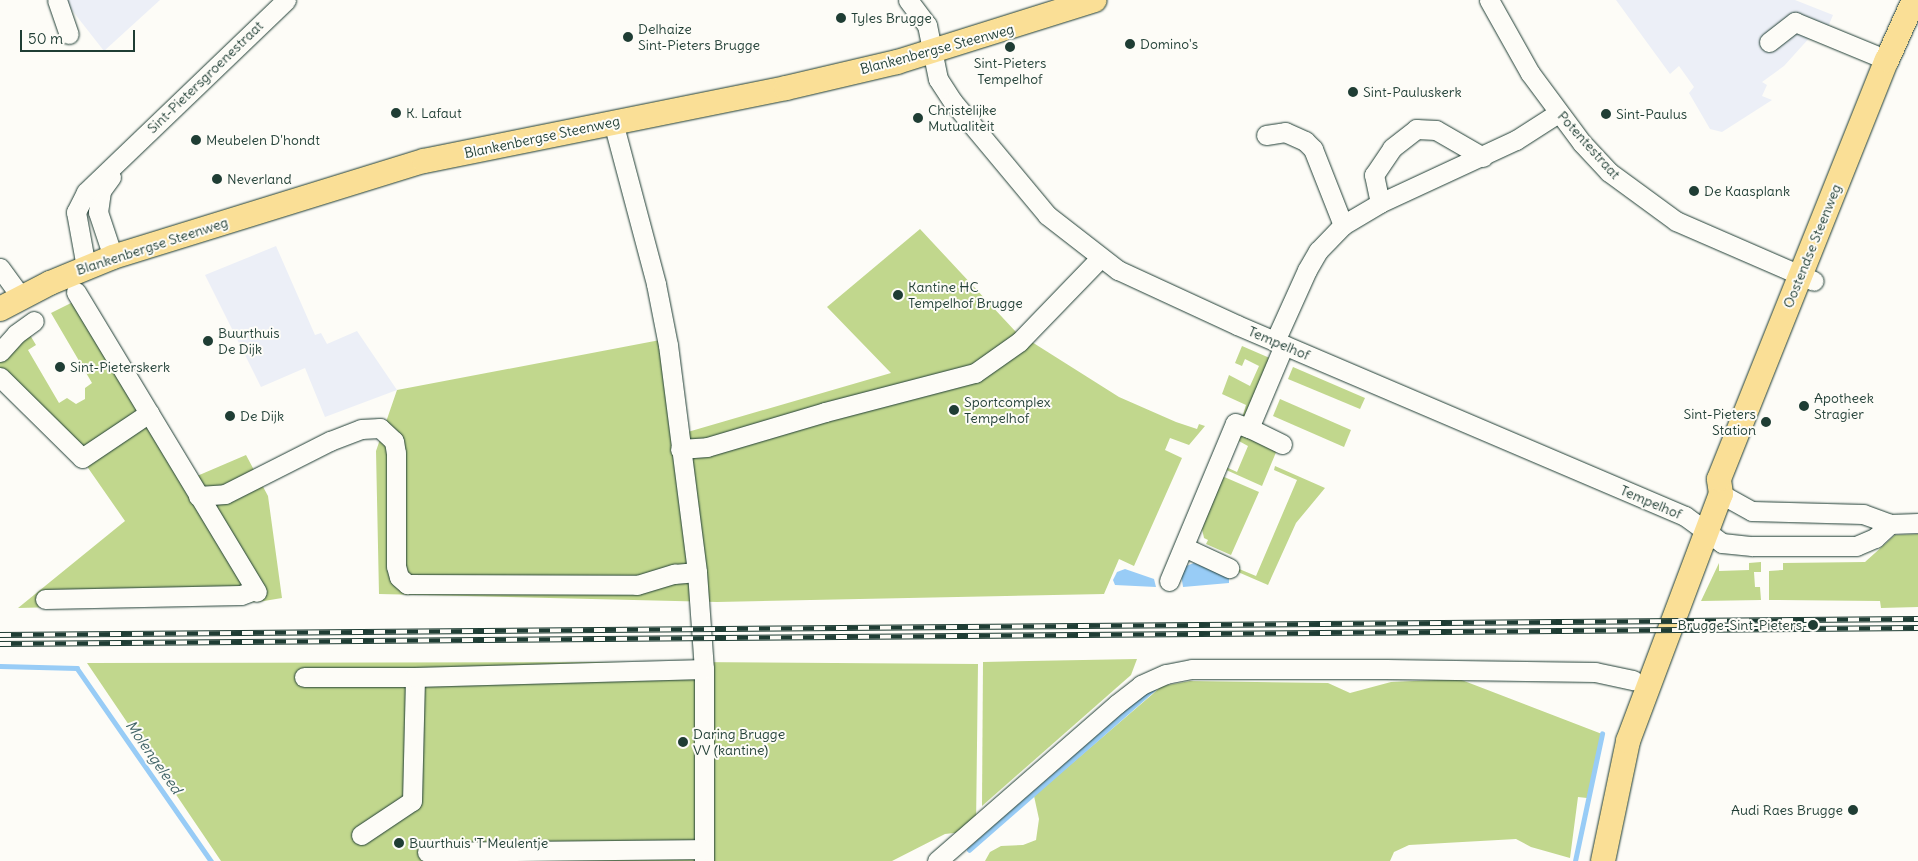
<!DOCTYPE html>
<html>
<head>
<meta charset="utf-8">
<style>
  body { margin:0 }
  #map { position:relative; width:1918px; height:861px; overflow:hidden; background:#fdfcf7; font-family:Delius,sans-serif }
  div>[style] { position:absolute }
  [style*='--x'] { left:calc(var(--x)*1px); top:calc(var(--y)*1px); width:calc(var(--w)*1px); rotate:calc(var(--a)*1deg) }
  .built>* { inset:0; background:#eceff7 }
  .green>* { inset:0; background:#c1d78d }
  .water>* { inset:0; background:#98ccf6 }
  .stream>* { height:4.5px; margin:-2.25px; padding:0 2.25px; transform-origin:2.25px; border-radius:2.25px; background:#98ccf6 }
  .roads { filter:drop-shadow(0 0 1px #1f3d34) drop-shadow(0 0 1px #1f3d34) }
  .minor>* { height:19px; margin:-9.5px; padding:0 9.5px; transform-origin:9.5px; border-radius:9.5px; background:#fdfcf7 }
  .major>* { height:24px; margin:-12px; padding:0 12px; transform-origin:12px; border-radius:12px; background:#fadf96 }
  .rail>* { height:5.5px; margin-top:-2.75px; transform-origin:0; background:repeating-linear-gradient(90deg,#fdfcf7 0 11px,#1f3d34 0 22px); box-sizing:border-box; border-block:1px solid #1f3d34 }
  .dots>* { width:14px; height:14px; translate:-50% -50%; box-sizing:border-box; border:2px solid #fdfcf7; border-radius:50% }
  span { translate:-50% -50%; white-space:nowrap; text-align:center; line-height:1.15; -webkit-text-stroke:4px #fdfcf7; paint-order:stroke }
  .poi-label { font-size:14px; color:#1f3d34 }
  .left { translate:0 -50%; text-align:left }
  .right { translate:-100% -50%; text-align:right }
  .street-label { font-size:14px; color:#1f3d34 }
  .water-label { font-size:15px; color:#3d6164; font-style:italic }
  .scale { position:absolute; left:20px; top:30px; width:115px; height:22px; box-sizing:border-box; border:2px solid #1f3d34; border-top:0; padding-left:6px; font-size:15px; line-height:18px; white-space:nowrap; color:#1f3d34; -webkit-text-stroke:4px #fdfcf7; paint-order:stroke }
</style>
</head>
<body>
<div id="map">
  <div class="built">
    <div style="clip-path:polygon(64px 0,160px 0,104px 51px)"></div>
    <div style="clip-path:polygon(1616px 0,1795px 0,1833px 15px,1823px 39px,1812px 35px,1784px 66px,1762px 82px,1767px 85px,1762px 96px,1772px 100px,1722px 132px,1710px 129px,1689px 93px,1694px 87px,1679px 66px,1670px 74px)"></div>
    <div style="clip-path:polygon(276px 246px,315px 335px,321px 333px,327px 344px,357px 331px,397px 390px,325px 417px,305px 368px,261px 387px,205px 275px)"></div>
  </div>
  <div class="green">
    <div style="clip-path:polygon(920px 229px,1016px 332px,1119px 397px,1176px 422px,1197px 429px,1199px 424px,1205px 426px,1189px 445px,1170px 438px,1165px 450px,1182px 458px,1134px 566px,1119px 559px,1104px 594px,717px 602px,379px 594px,376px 451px,397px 390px,660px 340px,674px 436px,891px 373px,827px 307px)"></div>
    <div style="clip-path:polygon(83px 297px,197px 476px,246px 455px,268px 496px,282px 598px,258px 602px,18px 608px,125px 521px,86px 465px,81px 468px,0 388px,0 346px,27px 330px,36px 345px,28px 350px,59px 403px,67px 398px,76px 404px,85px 399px,85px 388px,92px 383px,51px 313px)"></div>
    <div style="clip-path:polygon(1242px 346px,1272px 359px,1248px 416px,1242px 418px,1246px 405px,1222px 394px,1229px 375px,1250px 386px,1259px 366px,1245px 359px,1242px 366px,1235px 363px)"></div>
    <div style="clip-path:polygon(1293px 367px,1365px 398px,1360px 409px,1288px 379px)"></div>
    <div style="clip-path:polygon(1280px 399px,1351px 430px,1344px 447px,1273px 416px)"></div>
    <div style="clip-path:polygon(1240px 434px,1277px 450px,1262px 486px,1224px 469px,1226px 467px,1237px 472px,1248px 446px,1237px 440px)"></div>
    <div style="clip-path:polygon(1275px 466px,1325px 488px,1296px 523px,1268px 585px,1231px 569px,1232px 566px,1256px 576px,1297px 480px,1274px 470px)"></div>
    <div style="clip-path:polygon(1222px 476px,1259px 492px,1231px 555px,1206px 544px,1208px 540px,1204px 538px,1202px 529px)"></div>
    <div style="clip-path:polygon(1918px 534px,1918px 607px,1881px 608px,1880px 601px,1769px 600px,1769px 571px,1783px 570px,1783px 563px,1865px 562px,1895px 535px)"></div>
    <div style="clip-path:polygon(1761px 562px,1761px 572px,1754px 572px,1755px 587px,1760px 587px,1761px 600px,1701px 601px,1719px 563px,1719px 571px,1749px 570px,1749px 563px)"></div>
    <div style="clip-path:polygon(1137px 659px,1131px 675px,982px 806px,983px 662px)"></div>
    <div style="clip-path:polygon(690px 662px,978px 664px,976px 827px,972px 831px,945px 834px,892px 861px,221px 861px,87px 663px)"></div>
    <div style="clip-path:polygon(1459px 679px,1602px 734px,1587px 798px,1578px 797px,1570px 858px,1531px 847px,1516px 839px,1409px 845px,1394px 852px,1390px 861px,985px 861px,990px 852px,1001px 846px,1023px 845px,1036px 840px,1039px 819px,1034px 796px,1162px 686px,1190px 681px,1328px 683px,1350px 693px,1391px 682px)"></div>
  </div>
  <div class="water">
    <div style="clip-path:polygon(1194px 563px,1229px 577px,1229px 583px,1183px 587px,1181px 574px,1186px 566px)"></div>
    <div style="clip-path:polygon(1125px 569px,1154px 579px,1156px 587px,1115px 585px,1113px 580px,1117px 572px)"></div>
  </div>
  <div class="stream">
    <div style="--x:0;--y:666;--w:77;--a:1.5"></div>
    <div style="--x:77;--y:668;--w:235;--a:55.2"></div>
    <div style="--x:969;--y:850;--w:246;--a:-41.2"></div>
    <div style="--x:1575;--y:861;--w:130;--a:-78"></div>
  </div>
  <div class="roads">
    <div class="minor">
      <div style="--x:57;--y:0;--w:36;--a:71"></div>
      <div style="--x:908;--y:0;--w:31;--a:53"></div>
      <div style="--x:927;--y:25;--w:55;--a:78.5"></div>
      <div style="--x:938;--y:79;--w:27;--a:57"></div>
      <div style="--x:953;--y:102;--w:147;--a:50.2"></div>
      <div style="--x:1047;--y:215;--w:90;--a:37.8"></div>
      <div style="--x:1118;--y:270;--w:131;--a:24.8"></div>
      <div style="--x:1237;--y:325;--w:487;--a:23.1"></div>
      <div style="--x:1685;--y:516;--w:46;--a:36.1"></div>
      <div style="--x:1722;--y:543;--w:30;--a:6"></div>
      <div style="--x:1752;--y:546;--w:104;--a:0"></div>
      <div style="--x:1856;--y:546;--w:21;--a:-23"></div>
      <div style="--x:1875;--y:538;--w:21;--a:-43"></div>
      <div style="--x:1489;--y:0;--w:84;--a:60.7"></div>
      <div style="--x:1530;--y:73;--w:87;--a:53.4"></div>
      <div style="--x:1582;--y:143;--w:40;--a:47"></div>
      <div style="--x:1609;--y:172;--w:83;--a:36.2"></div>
      <div style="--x:1676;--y:221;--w:150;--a:23.5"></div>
      <div style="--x:1769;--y:42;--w:33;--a:-38"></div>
      <div style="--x:1795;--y:22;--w:100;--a:22.4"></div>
      <div style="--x:613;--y:122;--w:168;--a:75.1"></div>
      <div style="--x:656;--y:284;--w:62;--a:78.9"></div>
      <div style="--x:668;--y:345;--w:229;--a:82.7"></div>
      <div style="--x:697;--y:572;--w:97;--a:85.9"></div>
      <div style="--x:704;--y:669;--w:192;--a:90"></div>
      <div style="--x:1266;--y:135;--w:19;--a:-9"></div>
      <div style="--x:1285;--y:132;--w:22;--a:24"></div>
      <div style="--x:1305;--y:141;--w:11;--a:45"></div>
      <div style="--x:1313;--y:149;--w:82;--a:68.5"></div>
      <div style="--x:111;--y:177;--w:17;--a:126"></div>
      <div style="--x:101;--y:191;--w:21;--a:98"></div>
      <div style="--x:98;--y:212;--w:47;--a:71.6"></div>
      <div style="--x:1380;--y:203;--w:29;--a:-102"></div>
      <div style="--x:1374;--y:175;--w:32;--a:-56"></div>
      <div style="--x:1392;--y:148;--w:31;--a:-38"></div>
      <div style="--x:1416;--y:129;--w:20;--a:3"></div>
      <div style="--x:1436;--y:130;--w:54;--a:29.9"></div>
      <div style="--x:86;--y:267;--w:56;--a:-100.3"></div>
      <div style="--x:76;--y:212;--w:22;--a:-63"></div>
      <div style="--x:86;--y:192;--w:277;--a:-43.8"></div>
      <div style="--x:0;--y:268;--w:36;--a:54"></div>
      <div style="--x:76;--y:292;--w:350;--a:58.9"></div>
      <div style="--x:1275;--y:341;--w:78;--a:-65.7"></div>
      <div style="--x:1307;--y:270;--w:22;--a:-60"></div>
      <div style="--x:1318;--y:251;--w:36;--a:-46"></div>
      <div style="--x:1343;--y:225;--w:43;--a:-30.7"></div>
      <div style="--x:1380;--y:203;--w:150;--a:-24.9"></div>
      <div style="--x:1516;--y:140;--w:50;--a:-32.7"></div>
      <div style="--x:0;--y:352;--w:24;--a:-48"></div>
      <div style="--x:16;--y:334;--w:22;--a:-36"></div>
      <div style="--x:0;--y:377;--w:115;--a:44.6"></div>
      <div style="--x:82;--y:458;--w:81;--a:-33.9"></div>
      <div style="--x:1282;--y:444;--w:37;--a:-154"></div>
      <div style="--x:1249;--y:428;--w:90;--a:-67.1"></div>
      <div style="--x:680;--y:449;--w:27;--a:-4"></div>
      <div style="--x:707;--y:447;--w:123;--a:-16.5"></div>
      <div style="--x:825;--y:412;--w:155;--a:-14.6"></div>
      <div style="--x:975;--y:373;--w:54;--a:-35.2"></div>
      <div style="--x:1019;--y:342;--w:117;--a:-46"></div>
      <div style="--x:1721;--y:494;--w:35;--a:29"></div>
      <div style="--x:1752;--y:511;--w:111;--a:1.5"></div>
      <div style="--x:1863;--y:514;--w:29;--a:20"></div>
      <div style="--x:1890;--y:524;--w:28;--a:-2"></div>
      <div style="--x:198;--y:496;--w:27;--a:-4"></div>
      <div style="--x:225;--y:494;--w:118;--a:-26.8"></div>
      <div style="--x:330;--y:441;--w:33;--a:-21"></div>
      <div style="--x:361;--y:429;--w:19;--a:-3"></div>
      <div style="--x:380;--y:428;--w:19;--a:43"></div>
      <div style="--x:394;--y:441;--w:12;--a:81"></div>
      <div style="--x:396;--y:453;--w:113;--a:90"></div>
      <div style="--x:396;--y:566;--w:11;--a:75"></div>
      <div style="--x:399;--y:577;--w:11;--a:41"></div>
      <div style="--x:407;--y:584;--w:230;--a:0.2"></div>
      <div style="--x:637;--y:585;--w:39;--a:-17"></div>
      <div style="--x:674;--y:574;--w:23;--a:-5"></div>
      <div style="--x:1184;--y:547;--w:50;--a:25"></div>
      <div style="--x:1169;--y:581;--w:171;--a:-67.3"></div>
      <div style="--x:1235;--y:423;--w:15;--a:20"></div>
      <div style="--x:45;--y:599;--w:196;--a:-1.2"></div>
      <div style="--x:241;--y:595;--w:15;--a:-20"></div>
      <div style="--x:304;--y:677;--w:111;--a:0"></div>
      <div style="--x:361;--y:835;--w:61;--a:-33.7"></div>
      <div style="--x:412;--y:801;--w:124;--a:-88.6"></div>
      <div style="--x:415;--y:677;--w:289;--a:-1.6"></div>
      <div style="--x:427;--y:852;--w:277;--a:-0.6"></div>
      <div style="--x:937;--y:861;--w:239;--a:-41.1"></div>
      <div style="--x:1117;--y:704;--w:31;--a:-38"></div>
      <div style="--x:1141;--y:685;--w:27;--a:-24"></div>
      <div style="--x:1166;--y:674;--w:26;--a:-11"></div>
      <div style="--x:1192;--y:669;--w:194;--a:0"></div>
      <div style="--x:1386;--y:669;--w:209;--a:0.8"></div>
      <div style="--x:1595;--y:672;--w:39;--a:12"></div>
    </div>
    <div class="major">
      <div style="--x:0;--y:309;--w:56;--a:-27.5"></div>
      <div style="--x:50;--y:283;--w:68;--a:-22.4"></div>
      <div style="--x:113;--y:257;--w:325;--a:-17.2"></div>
      <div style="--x:424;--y:161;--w:369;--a:-11.4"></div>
      <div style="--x:786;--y:88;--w:114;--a:-13.2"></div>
      <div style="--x:897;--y:62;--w:207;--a:-17.4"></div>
      <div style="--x:1603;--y:861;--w:123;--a:-78.2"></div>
      <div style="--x:1628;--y:741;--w:264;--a:-69.4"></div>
      <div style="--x:1721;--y:494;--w:15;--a:-98"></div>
      <div style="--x:1719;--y:479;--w:451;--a:-68.2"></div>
      <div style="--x:1887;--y:60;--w:66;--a:-65.8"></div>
    </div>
  </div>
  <div class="rail">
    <div style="--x:0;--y:635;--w:1918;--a:-0.48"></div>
    <div style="--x:0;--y:644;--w:1918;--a:-0.48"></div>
  </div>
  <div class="dots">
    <div style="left:841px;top:18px;background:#1f3d34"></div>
    <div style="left:628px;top:37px;background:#1f3d34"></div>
    <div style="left:1130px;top:44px;background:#1f3d34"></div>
    <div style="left:1010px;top:47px;background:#1f3d34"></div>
    <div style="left:1353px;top:92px;background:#1f3d34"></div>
    <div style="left:396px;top:113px;background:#1f3d34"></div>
    <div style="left:1606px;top:114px;background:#1f3d34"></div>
    <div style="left:918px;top:118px;background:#1f3d34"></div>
    <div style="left:196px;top:140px;background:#1f3d34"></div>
    <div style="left:217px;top:179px;background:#1f3d34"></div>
    <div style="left:1694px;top:191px;background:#1f3d34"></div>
    <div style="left:898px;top:295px;background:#1f3d34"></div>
    <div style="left:208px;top:341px;background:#1f3d34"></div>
    <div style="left:60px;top:367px;background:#1f3d34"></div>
    <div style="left:1804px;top:406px;background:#1f3d34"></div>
    <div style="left:954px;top:410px;background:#1f3d34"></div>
    <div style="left:230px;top:416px;background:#1f3d34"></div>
    <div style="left:1766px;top:422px;background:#1f3d34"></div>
    <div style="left:1813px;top:625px;background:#1f3d34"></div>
    <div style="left:683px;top:742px;background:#1f3d34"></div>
    <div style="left:1853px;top:810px;background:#1f3d34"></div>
    <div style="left:399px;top:843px;background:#1f3d34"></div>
  </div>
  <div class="poi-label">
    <span class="left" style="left:851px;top:18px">Tyles Brugge</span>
    <span class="left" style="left:638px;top:37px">Delhaize<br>Sint-Pieters Brugge</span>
    <span class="left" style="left:1140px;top:44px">Domino's</span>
    <span style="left:1010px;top:71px">Sint-Pieters<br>Tempelhof</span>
    <span class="left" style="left:1363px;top:92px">Sint-Pauluskerk</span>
    <span class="left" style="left:928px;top:118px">Christelijke<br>Mutualiteit</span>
    <span class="left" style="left:406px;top:113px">K. Lafaut</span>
    <span class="left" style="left:1616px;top:114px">Sint-Paulus</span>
    <span class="left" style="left:206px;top:140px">Meubelen D'hondt</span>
    <span class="left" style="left:227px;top:179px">Neverland</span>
    <span class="left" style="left:1704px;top:191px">De Kaasplank</span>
    <span class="left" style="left:908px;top:295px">Kantine HC<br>Tempelhof Brugge</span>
    <span class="left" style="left:218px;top:341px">Buurthuis<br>De Dijk</span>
    <span class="left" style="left:70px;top:367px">Sint-Pieterskerk</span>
    <span class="left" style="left:1814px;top:406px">Apotheek<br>Stragier</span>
    <span class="left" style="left:964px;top:410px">Sportcomplex<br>Tempelhof</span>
    <span class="right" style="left:1756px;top:422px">Sint-Pieters<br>Station</span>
    <span class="left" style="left:240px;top:416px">De Dijk</span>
    <span class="right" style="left:1802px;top:625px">Brugge-Sint-Pieters</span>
    <span class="left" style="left:693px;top:742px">Daring Brugge<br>VV (kantine)</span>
    <span class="right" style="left:1843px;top:810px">Audi Raes Brugge</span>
    <span class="left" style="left:409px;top:843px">Buurthuis 'T Meulentje</span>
  </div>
  <div class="street-label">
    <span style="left:937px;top:49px;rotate:-15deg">Blankenbergse Steenweg</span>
    <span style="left:205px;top:77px;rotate:-44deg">Sint-Pietersgroenestraat</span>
    <span style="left:542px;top:137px;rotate:-12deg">Blankenbergse Steenweg</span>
    <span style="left:1589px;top:145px;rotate:48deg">Potentestraat</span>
    <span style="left:152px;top:246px;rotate:-18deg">Blankenbergse Steenweg</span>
    <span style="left:1812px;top:246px;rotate:-68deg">Oostendse Steenweg</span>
    <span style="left:1279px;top:343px;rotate:23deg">Tempelhof</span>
    <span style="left:1651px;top:502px;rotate:23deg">Tempelhof</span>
  </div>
  <div class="water-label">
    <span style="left:154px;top:757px;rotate:55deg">Molengeleed</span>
  </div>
  <div class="scale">50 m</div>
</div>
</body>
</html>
